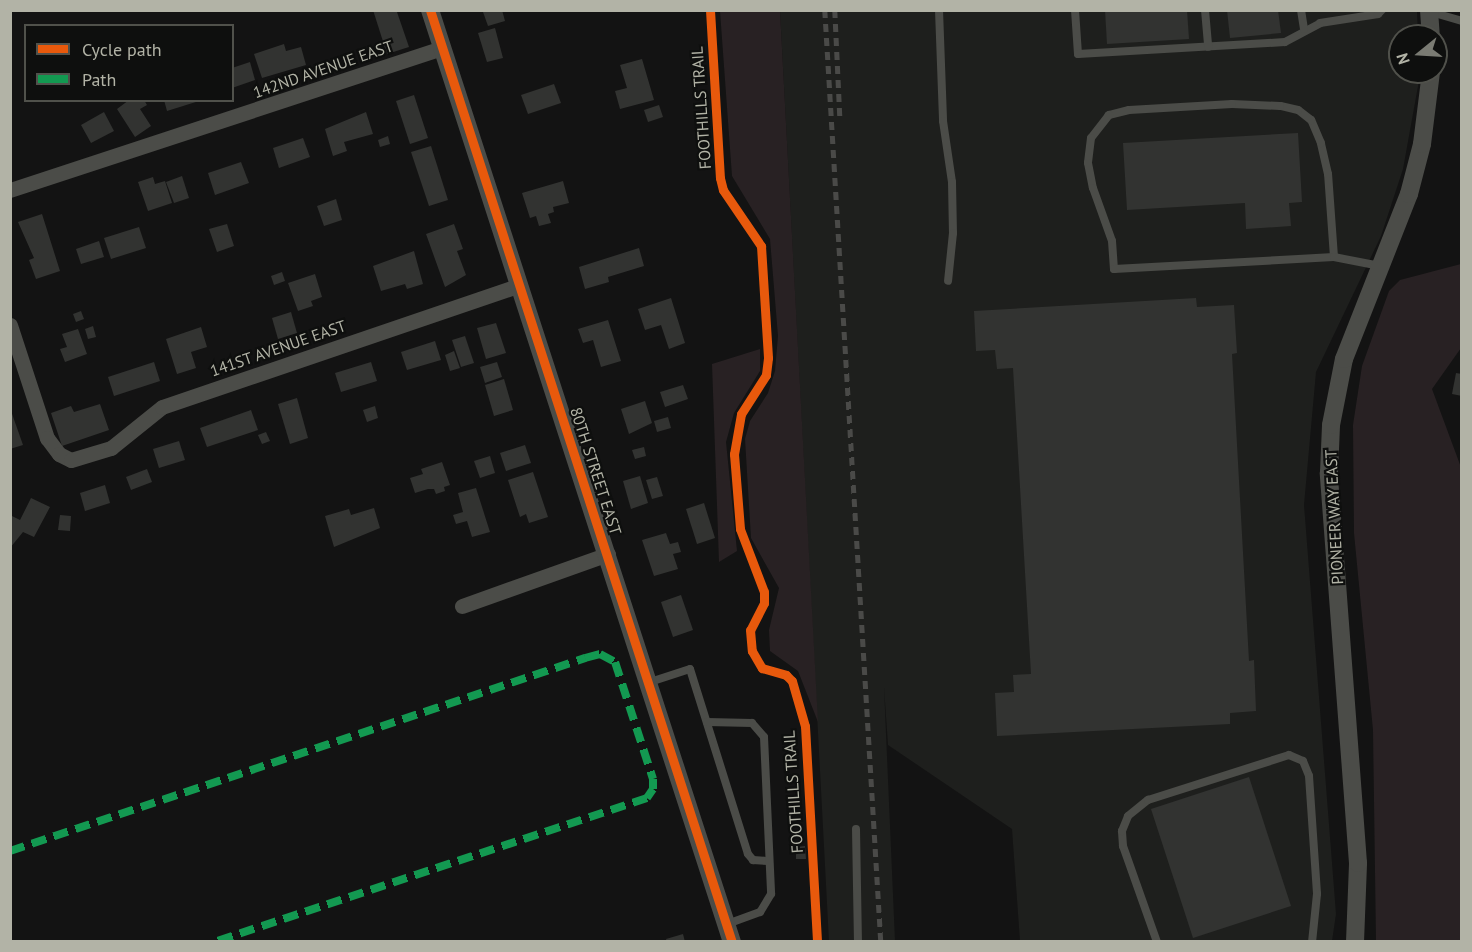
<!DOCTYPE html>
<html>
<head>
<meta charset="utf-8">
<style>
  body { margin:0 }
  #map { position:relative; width:1472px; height:952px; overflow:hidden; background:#131313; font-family:"PT Sans",sans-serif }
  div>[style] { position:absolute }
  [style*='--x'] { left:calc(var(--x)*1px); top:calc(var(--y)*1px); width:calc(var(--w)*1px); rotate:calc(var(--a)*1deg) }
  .built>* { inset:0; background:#1e1f1d }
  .green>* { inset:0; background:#282123 }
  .building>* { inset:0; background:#323331 }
  .service>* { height:8px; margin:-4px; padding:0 4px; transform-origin:4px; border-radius:4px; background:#4b4c48 }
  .minor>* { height:15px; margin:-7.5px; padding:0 7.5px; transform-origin:7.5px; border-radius:7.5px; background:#4b4c48 }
  .tertiary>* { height:18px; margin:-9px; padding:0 9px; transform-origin:9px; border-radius:9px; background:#4b4c48 }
  .rail>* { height:4.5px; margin-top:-2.25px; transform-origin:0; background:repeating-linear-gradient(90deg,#4a4a48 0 8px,transparent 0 14px) }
  .quiet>* { height:8px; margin-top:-4px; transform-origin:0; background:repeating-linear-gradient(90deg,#139951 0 15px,transparent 0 23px) }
  .cycleway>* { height:9px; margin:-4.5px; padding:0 4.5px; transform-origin:4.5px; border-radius:4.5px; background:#e8590c }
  span { translate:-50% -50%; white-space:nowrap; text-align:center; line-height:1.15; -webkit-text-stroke:4.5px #0e0f0e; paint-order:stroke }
  .street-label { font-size:16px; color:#b2b3a6 }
  .frame { position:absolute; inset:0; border:12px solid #b2b3a6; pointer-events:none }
  .legend { position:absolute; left:24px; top:24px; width:210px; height:78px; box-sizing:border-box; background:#0e0f0e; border:2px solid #50514b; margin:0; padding:8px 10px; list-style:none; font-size:18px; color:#b2b3a6 }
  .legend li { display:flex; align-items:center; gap:12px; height:30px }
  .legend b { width:30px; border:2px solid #50514b }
  .north { position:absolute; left:1388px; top:24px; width:60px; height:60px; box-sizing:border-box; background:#0e0f0e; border:2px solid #50514b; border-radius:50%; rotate:252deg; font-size:16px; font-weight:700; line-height:24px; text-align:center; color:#b2b3a6 }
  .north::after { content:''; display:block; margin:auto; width:21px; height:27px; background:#7a7b73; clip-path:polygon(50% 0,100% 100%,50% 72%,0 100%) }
</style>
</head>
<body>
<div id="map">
  <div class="built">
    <div style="clip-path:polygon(780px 11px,1417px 11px,1418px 36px,1400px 36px,1400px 72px,1420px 75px,1403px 169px,1381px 236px,1316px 372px,1304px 505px,1336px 914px,1332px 941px,1020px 941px,1012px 829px,888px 745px,884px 687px,895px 941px,829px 941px)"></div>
  </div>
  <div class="green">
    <div style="clip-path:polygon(720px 11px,780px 11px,818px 722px,798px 671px,770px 651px,769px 630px,779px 588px,751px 538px,745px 439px,750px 421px,768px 393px,775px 371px,778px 336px,770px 239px,732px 176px)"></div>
    <div style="clip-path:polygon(1461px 264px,1461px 348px,1432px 389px,1462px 470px,1461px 941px,1376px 941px,1373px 730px,1354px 533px,1353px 425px,1362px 366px,1389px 291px,1400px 280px)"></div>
    <div style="clip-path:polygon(760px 349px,760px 371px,734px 413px,726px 442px,737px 551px,719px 562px,712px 364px)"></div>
  </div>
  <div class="building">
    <div style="clip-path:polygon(373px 10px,397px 12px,409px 47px,387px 54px)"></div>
    <div style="clip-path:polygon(490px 10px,502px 10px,505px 21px,488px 26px,483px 12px)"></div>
    <div style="clip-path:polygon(1105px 10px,1187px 10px,1189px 39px,1107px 44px)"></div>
    <div style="clip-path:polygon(1227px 10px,1278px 10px,1281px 33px,1230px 38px)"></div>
    <div style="clip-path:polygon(495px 28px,503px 58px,487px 62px,478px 33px)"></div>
    <div style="clip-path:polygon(284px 44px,286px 51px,301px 47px,306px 65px,262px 78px,254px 54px)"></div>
    <div style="clip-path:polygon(642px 59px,654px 100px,620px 109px,615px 91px,627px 88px,620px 65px)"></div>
    <div style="clip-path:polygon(250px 62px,255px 80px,232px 88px,232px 68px)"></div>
    <div style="clip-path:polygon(554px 84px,561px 103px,528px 114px,521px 95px)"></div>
    <div style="clip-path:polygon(414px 95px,428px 138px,410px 144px,396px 101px)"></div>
    <div style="clip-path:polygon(129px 100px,144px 100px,147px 105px,140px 109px,151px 126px,135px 137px,117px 109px)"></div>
    <div style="clip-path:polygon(164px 100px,199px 100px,199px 101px,167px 111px)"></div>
    <div style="clip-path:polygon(659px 105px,663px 117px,648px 122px,644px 110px)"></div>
    <div style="clip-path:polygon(104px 112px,114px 131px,91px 143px,81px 125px)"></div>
    <div style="clip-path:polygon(366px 112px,373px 134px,344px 142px,347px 151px,333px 156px,325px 129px)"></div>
    <div style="clip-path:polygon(1298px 133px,1302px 202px,1289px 203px,1291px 226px,1246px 229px,1245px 203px,1127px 210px,1123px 143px)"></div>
    <div style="clip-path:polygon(388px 136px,390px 144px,380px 147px,378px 140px)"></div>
    <div style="clip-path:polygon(303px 138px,310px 157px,279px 168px,273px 148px)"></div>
    <div style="clip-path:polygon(431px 146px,448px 200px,429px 206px,411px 152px)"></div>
    <div style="clip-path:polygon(241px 162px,249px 183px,215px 195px,208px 173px)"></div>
    <div style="clip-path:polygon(182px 176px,189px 198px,174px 203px,166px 182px)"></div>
    <div style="clip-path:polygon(153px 177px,155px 184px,165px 181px,172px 203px,148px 211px,138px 182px)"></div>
    <div style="clip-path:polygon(563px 181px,569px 203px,553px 207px,554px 212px,548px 214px,551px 223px,539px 226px,536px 216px,530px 218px,522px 193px)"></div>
    <div style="clip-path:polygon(336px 199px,342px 220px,324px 226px,317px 206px)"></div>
    <div style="clip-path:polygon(42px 214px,60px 271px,36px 279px,29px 260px,34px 258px,18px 222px)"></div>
    <div style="clip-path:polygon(227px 224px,234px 246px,217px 252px,209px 229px)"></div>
    <div style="clip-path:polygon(454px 224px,463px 249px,457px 251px,466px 275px,445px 287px,426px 234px)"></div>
    <div style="clip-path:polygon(139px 227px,146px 248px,111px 259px,104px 238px)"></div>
    <div style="clip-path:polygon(99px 241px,104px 257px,81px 264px,76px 249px)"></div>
    <div style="clip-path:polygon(639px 248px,644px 266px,608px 277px,609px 282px,585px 289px,579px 267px)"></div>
    <div style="clip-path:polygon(414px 251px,423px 284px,407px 289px,405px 284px,381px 291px,373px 266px)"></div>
    <div style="clip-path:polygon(282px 272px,285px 281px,274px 285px,271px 276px)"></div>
    <div style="clip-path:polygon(315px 274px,322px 297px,311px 301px,313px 306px,298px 311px,288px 283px)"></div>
    <div style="clip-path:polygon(671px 298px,685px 343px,669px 349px,661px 325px,645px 330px,638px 309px)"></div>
    <div style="clip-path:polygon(1196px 298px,1197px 307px,1234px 305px,1237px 353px,1232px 354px,1249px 661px,1254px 660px,1256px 711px,1230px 713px,1230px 724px,997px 736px,995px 693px,1014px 692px,1013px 675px,1031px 674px,1013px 368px,997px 369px,995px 350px,976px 351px,974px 311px)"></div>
    <div style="clip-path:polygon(81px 311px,84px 319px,76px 322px,73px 314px)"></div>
    <div style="clip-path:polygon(291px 312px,297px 333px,278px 339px,272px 318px)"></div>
    <div style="clip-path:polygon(608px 320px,621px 361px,601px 367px,593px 340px,583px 343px,578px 329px)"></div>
    <div style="clip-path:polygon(496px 323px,506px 353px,486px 359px,477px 328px)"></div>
    <div style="clip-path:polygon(93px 326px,96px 337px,88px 339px,85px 329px)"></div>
    <div style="clip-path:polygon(201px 327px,207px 347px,191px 352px,196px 368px,177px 374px,166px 339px)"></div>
    <div style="clip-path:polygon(78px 329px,87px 354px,65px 362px,60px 349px,67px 347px,62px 334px)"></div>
    <div style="clip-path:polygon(465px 336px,474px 363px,461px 367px,452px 340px)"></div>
    <div style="clip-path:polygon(435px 341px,441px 360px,407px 370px,401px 352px)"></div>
    <div style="clip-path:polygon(454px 351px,460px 368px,450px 371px,445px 355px)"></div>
    <div style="clip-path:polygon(154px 362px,160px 381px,114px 396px,108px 377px)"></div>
    <div style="clip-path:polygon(371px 362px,377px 381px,341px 392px,335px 373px)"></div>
    <div style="clip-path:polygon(497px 362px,502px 377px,485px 383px,480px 367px)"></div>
    <div style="clip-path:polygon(1456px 373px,1462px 374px,1462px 396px,1452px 394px)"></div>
    <div style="clip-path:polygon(504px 379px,513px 410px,494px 416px,485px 385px)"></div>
    <div style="clip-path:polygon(683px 385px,688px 399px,665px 407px,660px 392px)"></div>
    <div style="clip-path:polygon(297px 398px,308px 438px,290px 444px,278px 404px)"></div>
    <div style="clip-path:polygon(645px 401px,652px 423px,629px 434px,621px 409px)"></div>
    <div style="clip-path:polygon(100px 404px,109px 430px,62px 446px,51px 413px,71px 406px,74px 412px)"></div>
    <div style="clip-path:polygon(375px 406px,378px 418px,367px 422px,363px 410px)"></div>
    <div style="clip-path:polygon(10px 408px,23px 445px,10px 449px)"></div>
    <div style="clip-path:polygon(251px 410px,258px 430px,207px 447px,200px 428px)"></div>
    <div style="clip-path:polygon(668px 417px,671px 428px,657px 432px,654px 421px)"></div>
    <div style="clip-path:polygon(266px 432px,270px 441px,262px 444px,258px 435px)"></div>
    <div style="clip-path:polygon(179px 441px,185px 460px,159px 468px,153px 449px)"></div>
    <div style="clip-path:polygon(525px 445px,531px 463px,506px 471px,500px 453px)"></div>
    <div style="clip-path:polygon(644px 447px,646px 456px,635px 459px,632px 450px)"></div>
    <div style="clip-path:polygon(490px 456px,495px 473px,480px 478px,474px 461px)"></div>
    <div style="clip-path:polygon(442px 462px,450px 485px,444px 487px,445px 491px,436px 494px,434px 489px,428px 489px,415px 493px,410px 478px,423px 474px,421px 469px)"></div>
    <div style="clip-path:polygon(147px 469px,152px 482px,131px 490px,126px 477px)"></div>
    <div style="clip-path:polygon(533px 472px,548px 517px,529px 523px,526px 514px,520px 517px,508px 480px)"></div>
    <div style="clip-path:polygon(640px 476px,648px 503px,631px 509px,623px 481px)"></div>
    <div style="clip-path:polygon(657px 477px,663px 496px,652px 499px,646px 480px)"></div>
    <div style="clip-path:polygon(105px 485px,110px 503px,85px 511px,80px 493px)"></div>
    <div style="clip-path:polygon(476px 488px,490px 532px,472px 537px,467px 521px,456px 524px,453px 515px,463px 512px,458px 493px)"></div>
    <div style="clip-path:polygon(31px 498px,50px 507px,34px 537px,23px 532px,10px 548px,10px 515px,20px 520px)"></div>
    <div style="clip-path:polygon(704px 503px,715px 538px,697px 544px,686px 509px)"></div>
    <div style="clip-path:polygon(374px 508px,380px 528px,334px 547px,325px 516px,349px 509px,351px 515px)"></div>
    <div style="clip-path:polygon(60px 515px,71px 516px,70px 531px,58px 530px)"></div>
    <div style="clip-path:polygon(666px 533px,670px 544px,678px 542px,681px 552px,673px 554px,678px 569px,654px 576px,642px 540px)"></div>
    <div style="clip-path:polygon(681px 595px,693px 630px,673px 637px,661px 602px)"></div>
    <div style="clip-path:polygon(1249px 777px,1291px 906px,1193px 938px,1151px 809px)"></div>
    <div style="clip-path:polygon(805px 846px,806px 859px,796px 859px,796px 847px)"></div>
    <div style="clip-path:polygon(683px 934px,685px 942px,667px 942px,666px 939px)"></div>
  </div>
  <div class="service">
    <div style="--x:939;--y:10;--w:111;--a:87.9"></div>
    <div style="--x:943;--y:121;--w:62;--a:81.6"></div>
    <div style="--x:952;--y:182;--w:51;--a:88.9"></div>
    <div style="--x:953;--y:233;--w:48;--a:95.9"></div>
    <div style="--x:1075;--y:10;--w:44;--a:86.1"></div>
    <div style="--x:1078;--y:54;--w:207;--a:-3.3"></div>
    <div style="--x:1285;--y:42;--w:40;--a:-28"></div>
    <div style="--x:1320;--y:23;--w:59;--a:-8.8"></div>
    <div style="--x:1378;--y:14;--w:6;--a:-45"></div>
    <div style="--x:1205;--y:10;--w:37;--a:85"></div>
    <div style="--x:1301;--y:10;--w:19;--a:81"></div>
    <div style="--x:1431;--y:12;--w:32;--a:16"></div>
    <div style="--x:1334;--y:257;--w:83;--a:-94.1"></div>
    <div style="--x:1328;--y:174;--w:32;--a:-103"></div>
    <div style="--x:1321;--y:143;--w:25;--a:-113"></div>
    <div style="--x:1311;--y:120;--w:16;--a:-142"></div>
    <div style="--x:1298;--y:110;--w:18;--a:-167"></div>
    <div style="--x:1280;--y:106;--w:48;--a:-177.6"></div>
    <div style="--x:1232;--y:104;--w:103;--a:176.7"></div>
    <div style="--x:1129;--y:110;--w:21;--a:166"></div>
    <div style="--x:1109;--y:115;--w:29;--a:128"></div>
    <div style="--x:1091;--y:138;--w:25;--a:97"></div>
    <div style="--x:1088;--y:163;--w:25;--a:79"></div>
    <div style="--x:1093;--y:188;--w:56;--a:70.3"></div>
    <div style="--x:1112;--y:241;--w:28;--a:86"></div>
    <div style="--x:1114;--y:269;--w:220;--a:-3.1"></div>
    <div style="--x:1334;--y:257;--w:47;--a:11.1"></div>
    <div style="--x:650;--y:682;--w:42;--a:-18"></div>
    <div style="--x:690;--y:669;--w:194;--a:72.6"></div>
    <div style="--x:748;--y:854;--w:8;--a:50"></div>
    <div style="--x:753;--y:860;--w:16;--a:4"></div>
    <div style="--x:707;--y:722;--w:45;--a:1.3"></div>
    <div style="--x:752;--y:723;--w:18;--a:49"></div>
    <div style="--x:764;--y:737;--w:157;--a:87.4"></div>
    <div style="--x:771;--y:894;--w:21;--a:121"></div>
    <div style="--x:760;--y:912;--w:35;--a:160"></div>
    <div style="--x:856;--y:829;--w:113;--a:89"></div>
    <div style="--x:1157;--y:942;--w:102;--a:-109.5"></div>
    <div style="--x:1123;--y:846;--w:15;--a:-94"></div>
    <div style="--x:1122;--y:831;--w:16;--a:-68"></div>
    <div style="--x:1128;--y:816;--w:26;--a:-39"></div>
    <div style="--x:1148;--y:800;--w:148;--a:-17.7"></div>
    <div style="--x:1289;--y:755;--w:15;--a:23"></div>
    <div style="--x:1303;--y:761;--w:16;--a:68"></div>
    <div style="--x:1309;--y:776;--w:118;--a:86.1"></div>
    <div style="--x:1317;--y:894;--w:48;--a:95.9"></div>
  </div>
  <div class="minor">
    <div style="--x:10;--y:190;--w:455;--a:-18.2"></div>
    <div style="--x:10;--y:325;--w:119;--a:71.9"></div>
    <div style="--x:47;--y:438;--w:20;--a:53"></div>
    <div style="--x:59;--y:454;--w:13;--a:27"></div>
    <div style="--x:71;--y:460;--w:42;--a:-16.7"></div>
    <div style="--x:111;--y:448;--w:65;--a:-38.8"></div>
    <div style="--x:162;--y:407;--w:378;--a:-18.8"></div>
    <div style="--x:462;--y:606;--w:155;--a:-19.6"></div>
  </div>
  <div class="tertiary">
    <div style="--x:430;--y:10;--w:980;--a:72.05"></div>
    <div style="--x:1429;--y:10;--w:26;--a:86"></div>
    <div style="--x:1355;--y:942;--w:79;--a:-87.8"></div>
    <div style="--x:1358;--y:863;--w:391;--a:-94.3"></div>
    <div style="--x:1329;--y:473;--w:48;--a:-87.6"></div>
    <div style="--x:1331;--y:425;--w:67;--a:-78.9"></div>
    <div style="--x:1344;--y:359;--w:177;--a:-68.5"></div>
    <div style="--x:1409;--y:194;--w:52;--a:-75.4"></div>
    <div style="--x:1422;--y:144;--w:73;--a:-82.9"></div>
  </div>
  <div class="rail">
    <div style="--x:825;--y:10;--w:934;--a:86.56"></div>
    <div style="--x:835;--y:10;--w:106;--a:87.3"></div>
  </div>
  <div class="quiet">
    <div style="--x:10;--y:851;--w:607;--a:-18.55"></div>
    <div style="--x:585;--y:658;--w:16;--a:-15"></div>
    <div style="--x:600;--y:654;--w:17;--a:28"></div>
    <div style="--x:615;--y:662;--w:123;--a:72"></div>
    <div style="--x:653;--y:779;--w:10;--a:90"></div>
    <div style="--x:653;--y:789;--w:11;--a:124"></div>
    <div style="--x:647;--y:798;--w:456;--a:161.6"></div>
  </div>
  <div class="cycleway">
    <div style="--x:430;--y:10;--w:980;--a:72.05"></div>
    <div style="--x:710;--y:10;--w:168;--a:86.6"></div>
    <div style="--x:720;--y:178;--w:12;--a:76"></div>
    <div style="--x:723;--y:190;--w:68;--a:55.8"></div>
    <div style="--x:761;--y:246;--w:112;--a:86.4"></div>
    <div style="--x:768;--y:358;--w:17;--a:97"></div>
    <div style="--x:766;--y:375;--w:46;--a:122.7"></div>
    <div style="--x:741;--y:414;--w:41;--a:99.9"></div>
    <div style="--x:734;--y:454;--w:75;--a:85.4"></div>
    <div style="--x:740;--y:529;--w:67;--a:69.1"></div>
    <div style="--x:764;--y:592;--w:11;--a:90"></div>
    <div style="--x:764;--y:603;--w:30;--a:117"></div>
    <div style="--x:750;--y:630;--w:21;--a:85"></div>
    <div style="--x:752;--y:651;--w:20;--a:60"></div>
    <div style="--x:762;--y:668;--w:25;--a:16"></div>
    <div style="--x:786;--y:675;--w:8;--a:45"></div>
    <div style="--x:792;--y:681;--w:47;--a:73.9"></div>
    <div style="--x:805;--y:726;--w:216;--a:86.8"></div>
  </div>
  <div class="street-label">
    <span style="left:323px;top:69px;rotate:-19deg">142ND AVENUE EAST</span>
    <span style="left:701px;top:108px;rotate:-94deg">FOOTHILLS TRAIL</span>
    <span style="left:278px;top:348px;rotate:-19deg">141ST AVENUE EAST</span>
    <span style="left:596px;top:471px;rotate:72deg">80TH STREET EAST</span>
    <span style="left:1334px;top:517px;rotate:-93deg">PIONEER WAY EAST</span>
    <span style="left:793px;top:792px;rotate:-94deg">FOOTHILLS TRAIL</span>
  </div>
  <div class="frame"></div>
  <ul class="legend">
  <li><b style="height:8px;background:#e8590c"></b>Cycle path</li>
  <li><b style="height:8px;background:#139951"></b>Path</li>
  </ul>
  <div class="north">N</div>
</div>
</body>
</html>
